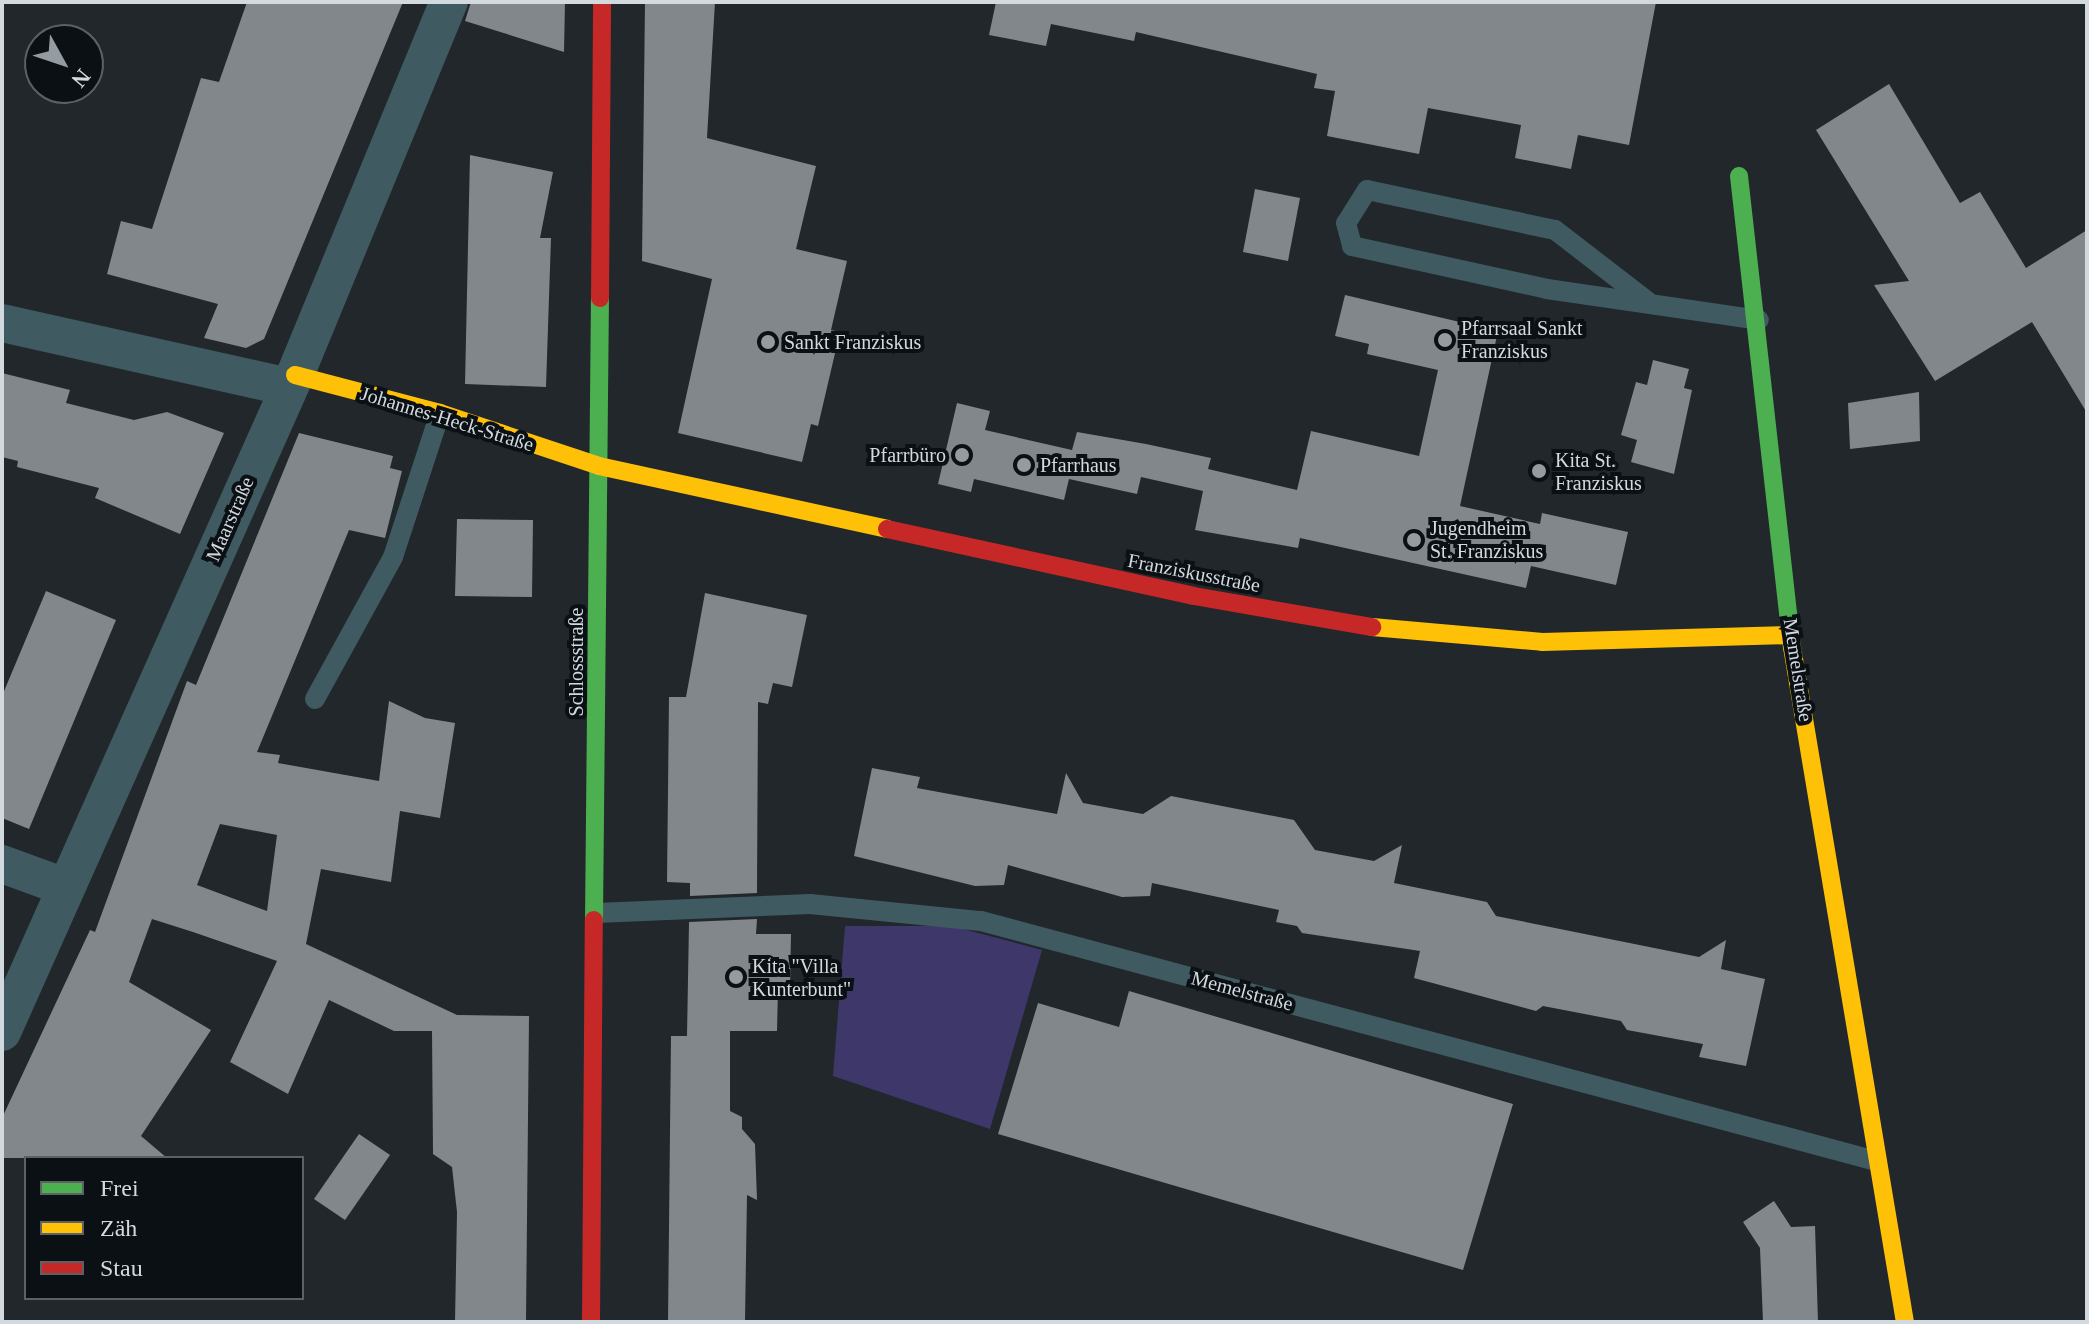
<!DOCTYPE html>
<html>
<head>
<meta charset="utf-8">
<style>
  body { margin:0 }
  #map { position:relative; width:2089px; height:1324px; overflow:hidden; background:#21272b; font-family:"Times New Roman",serif }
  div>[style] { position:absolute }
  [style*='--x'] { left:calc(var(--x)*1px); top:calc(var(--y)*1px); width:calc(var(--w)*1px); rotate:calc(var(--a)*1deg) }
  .green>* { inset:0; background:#3e386a }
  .building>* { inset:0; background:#82878c }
  .lane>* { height:20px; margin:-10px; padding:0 10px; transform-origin:10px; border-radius:10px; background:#3f5b61 }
  .street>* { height:38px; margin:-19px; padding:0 19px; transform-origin:19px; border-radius:19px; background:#3f5b61 }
  .fast>* { height:18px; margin:-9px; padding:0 9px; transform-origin:9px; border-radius:9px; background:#4caf50 }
  .slow>* { height:18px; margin:-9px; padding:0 9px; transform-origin:9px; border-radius:9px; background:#ffc107 }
  .jam>* { height:18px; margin:-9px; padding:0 9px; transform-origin:9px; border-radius:9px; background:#c62828 }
  .dots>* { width:22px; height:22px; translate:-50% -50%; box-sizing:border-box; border:4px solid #0b1014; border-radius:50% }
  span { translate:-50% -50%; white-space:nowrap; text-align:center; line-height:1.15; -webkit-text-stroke:8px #0b1014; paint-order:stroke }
  .poi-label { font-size:20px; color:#d2dae0 }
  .left { translate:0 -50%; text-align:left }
  .right { translate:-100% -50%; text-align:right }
  .street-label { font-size:20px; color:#d2dae0 }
  .frame { position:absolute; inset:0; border:4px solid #d2dae0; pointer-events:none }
  .legend { position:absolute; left:24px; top:1156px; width:280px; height:144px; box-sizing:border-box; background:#0b1014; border:2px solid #5b6166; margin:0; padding:10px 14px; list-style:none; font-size:24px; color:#d2dae0 }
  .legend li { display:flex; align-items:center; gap:16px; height:40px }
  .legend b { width:40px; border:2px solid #5b6166 }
  .north { position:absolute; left:24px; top:24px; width:80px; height:80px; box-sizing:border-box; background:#0b1014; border:2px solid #5b6166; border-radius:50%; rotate:130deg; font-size:22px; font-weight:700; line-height:32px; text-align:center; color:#d2dae0 }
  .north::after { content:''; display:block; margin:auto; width:28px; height:36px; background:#949ba1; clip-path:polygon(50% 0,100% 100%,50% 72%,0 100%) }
</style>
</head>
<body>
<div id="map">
  <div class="green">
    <div style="clip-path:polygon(845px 926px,952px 926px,1042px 950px,990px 1129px,833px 1076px)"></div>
  </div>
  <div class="building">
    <div style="clip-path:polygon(247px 2px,403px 2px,264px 339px,246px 348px,204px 338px,218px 304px,107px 274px,121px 221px,152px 229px,201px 78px,219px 82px)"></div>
    <div style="clip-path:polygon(471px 2px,565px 2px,564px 52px,465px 21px)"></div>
    <div style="clip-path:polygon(645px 2px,715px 2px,707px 138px,816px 166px,796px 249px,847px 261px,831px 330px,840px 332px,818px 426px,811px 424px,802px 462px,678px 433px,712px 279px,642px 261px)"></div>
    <div style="clip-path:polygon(996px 2px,1656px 2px,1629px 145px,1578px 135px,1571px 169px,1515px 158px,1521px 125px,1428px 108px,1419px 154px,1327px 136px,1335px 91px,1314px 88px,1317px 74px,1136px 32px,1134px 41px,1051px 24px,1046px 46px,989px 35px)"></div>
    <div style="clip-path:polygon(1889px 84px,1960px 203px,1980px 192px,2026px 268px,2087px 230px,2087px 413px,2032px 322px,1935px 381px,1874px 285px,1909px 281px,1816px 130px)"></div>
    <div style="clip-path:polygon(470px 155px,553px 172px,540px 238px,551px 238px,546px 387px,465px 384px)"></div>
    <div style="clip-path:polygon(1255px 189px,1300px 198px,1288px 261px,1243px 252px)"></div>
    <div style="clip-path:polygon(1345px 295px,1498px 331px,1460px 506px,1540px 524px,1542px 513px,1628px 532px,1616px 585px,1531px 566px,1526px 588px,1300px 538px,1298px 548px,1195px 530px,1203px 491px,1141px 477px,1137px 494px,1069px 479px,1064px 500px,974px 479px,971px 492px,938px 484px,957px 403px,990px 411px,985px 430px,1072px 450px,1077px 432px,1146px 444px,1211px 458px,1208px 469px,1297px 490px,1311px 431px,1419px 456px,1438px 370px,1367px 354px,1369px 344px,1335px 336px)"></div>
    <div style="clip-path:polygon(1653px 360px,1689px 369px,1684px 388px,1692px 390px,1674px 474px,1631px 462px,1637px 440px,1621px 435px,1636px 382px,1647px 385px)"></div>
    <div style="clip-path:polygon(2px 373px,70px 390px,66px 403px,134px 420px,167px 412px,224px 433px,180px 534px,95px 498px,99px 488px,17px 467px,18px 461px,2px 457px)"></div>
    <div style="clip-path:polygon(1919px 392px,1920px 441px,1850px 449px,1848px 403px)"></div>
    <div style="clip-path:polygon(evenodd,299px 433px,393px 456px,390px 468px,402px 471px,385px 538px,349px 530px,257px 752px,280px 755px,278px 763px,379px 781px,389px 701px,425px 718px,455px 723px,440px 818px,400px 811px,391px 882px,321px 869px,306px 944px,457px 1015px,529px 1016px,526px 1322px,455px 1322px,457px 1212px,452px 1167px,433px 1154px,432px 1031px,394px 1031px,329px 1000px,288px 1094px,230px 1062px,277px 961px,193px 932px,152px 919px,129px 982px,211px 1030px,141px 1136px,167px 1158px,2px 1158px,2px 1118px,90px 930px,95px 932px,187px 681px,196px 685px,299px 433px,220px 824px,277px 835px,267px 911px,197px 885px,220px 824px)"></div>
    <div style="clip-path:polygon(457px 519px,533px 520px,532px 597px,455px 596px)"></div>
    <div style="clip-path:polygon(46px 591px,116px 620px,29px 829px,2px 818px,2px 696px)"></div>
    <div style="clip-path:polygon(705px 593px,807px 615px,792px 687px,773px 683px,768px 704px,758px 702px,757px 893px,690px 896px,690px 883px,667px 882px,669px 697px,686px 697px)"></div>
    <div style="clip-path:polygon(872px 768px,920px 777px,917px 788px,1057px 814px,1066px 773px,1083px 803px,1143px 814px,1171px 796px,1294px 820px,1315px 850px,1374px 861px,1402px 845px,1394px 883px,1487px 902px,1496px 916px,1699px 957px,1726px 940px,1721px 969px,1765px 979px,1746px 1066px,1699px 1057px,1703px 1044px,1627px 1030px,1621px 1021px,1543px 1006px,1536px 1011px,1414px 978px,1420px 951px,1302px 933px,1297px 926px,1276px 922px,1279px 910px,1152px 883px,1150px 896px,1122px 897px,1008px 865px,1004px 885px,975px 886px,854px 856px)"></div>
    <div style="clip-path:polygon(757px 919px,756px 934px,791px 934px,790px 989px,778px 988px,777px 1031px,730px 1031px,730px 1111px,742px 1117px,742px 1129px,755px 1144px,757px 1200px,747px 1195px,745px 1322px,668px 1322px,671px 1036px,687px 1036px,689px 922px)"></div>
    <div style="clip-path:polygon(1129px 991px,1513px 1104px,1463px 1270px,998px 1134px,1038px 1003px,1119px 1027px)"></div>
    <div style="clip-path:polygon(359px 1134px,390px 1155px,345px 1220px,314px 1199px)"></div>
    <div style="clip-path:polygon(1774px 1201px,1791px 1227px,1815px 1226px,1818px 1322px,1763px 1322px,1760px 1248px,1743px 1222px)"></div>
  </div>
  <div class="lane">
    <div style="--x:1647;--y:301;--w:116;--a:-142.3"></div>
    <div style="--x:1555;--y:230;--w:192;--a:-168"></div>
    <div style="--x:1367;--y:190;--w:39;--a:122"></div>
    <div style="--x:1346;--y:223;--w:24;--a:75"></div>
    <div style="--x:1352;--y:246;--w:200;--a:12.4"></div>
    <div style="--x:1547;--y:289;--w:214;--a:8.3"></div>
    <div style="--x:315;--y:699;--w:162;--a:-61.2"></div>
    <div style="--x:393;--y:557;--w:151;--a:-71.9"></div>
    <div style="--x:596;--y:913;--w:214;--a:-2.4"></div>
    <div style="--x:810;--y:904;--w:172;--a:5.7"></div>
    <div style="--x:981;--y:921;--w:927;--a:15.01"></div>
  </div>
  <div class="street">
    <div style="--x:2;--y:323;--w:294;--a:12.6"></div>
    <div style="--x:2;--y:864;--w:67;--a:20.1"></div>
    <div style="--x:2;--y:1032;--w:719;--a:-65.96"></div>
    <div style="--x:295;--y:375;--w:404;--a:-67.6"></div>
  </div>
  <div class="fast">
    <div style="--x:1739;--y:176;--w:474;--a:83.6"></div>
    <div style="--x:594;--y:920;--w:622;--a:-89.45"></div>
  </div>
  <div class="slow">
    <div style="--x:295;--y:375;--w:150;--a:14.7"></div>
    <div style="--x:440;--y:413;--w:168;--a:18.4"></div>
    <div style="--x:599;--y:466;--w:295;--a:12.3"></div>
    <div style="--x:1372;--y:627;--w:171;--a:5"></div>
    <div style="--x:1542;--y:642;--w:248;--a:-1.6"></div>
    <div style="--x:1792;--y:647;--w:684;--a:80.5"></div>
  </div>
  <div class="jam">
    <div style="--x:600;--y:298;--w:296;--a:-89.6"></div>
    <div style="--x:887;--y:529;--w:314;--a:12.3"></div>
    <div style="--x:1194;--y:596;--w:181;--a:9.9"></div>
    <div style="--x:591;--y:1322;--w:402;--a:-89.6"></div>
  </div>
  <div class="dots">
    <div style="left:1445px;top:340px;background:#949ba1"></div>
    <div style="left:768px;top:342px;background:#949ba1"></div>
    <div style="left:962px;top:455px;background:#949ba1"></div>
    <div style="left:1024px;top:465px;background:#949ba1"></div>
    <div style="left:1539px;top:471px;background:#949ba1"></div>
    <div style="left:1414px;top:540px;background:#949ba1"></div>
    <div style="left:736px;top:977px;background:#949ba1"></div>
  </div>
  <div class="poi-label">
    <span class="left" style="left:1461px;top:340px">Pfarrsaal Sankt<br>Franziskus</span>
    <span class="left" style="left:784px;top:342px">Sankt Franziskus</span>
    <span class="right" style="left:946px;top:455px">Pfarrbüro</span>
    <span class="left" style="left:1555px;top:472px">Kita St.<br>Franziskus</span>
    <span class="left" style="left:1040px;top:465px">Pfarrhaus</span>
    <span class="left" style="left:1430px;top:540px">Jugendheim<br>St. Franziskus</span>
    <span class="left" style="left:752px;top:978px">Kita "Villa<br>Kunterbunt"</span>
  </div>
  <div class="street-label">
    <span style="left:447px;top:419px;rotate:17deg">Johannes-Heck-Straße</span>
    <span style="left:230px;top:519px;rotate:-66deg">Maarstraße</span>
    <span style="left:1194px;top:573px;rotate:11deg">Franziskusstraße</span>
    <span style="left:576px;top:662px;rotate:-90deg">Schlossstraße</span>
    <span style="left:1798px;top:670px;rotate:81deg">Memelstraße</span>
    <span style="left:1242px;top:991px;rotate:15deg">Memelstraße</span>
  </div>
  <div class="frame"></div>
  <ul class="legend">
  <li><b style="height:10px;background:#4caf50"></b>Frei</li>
  <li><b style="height:10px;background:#ffc107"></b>Zäh</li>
  <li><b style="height:10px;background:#c62828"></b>Stau</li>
  </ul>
  <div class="north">N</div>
</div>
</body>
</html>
